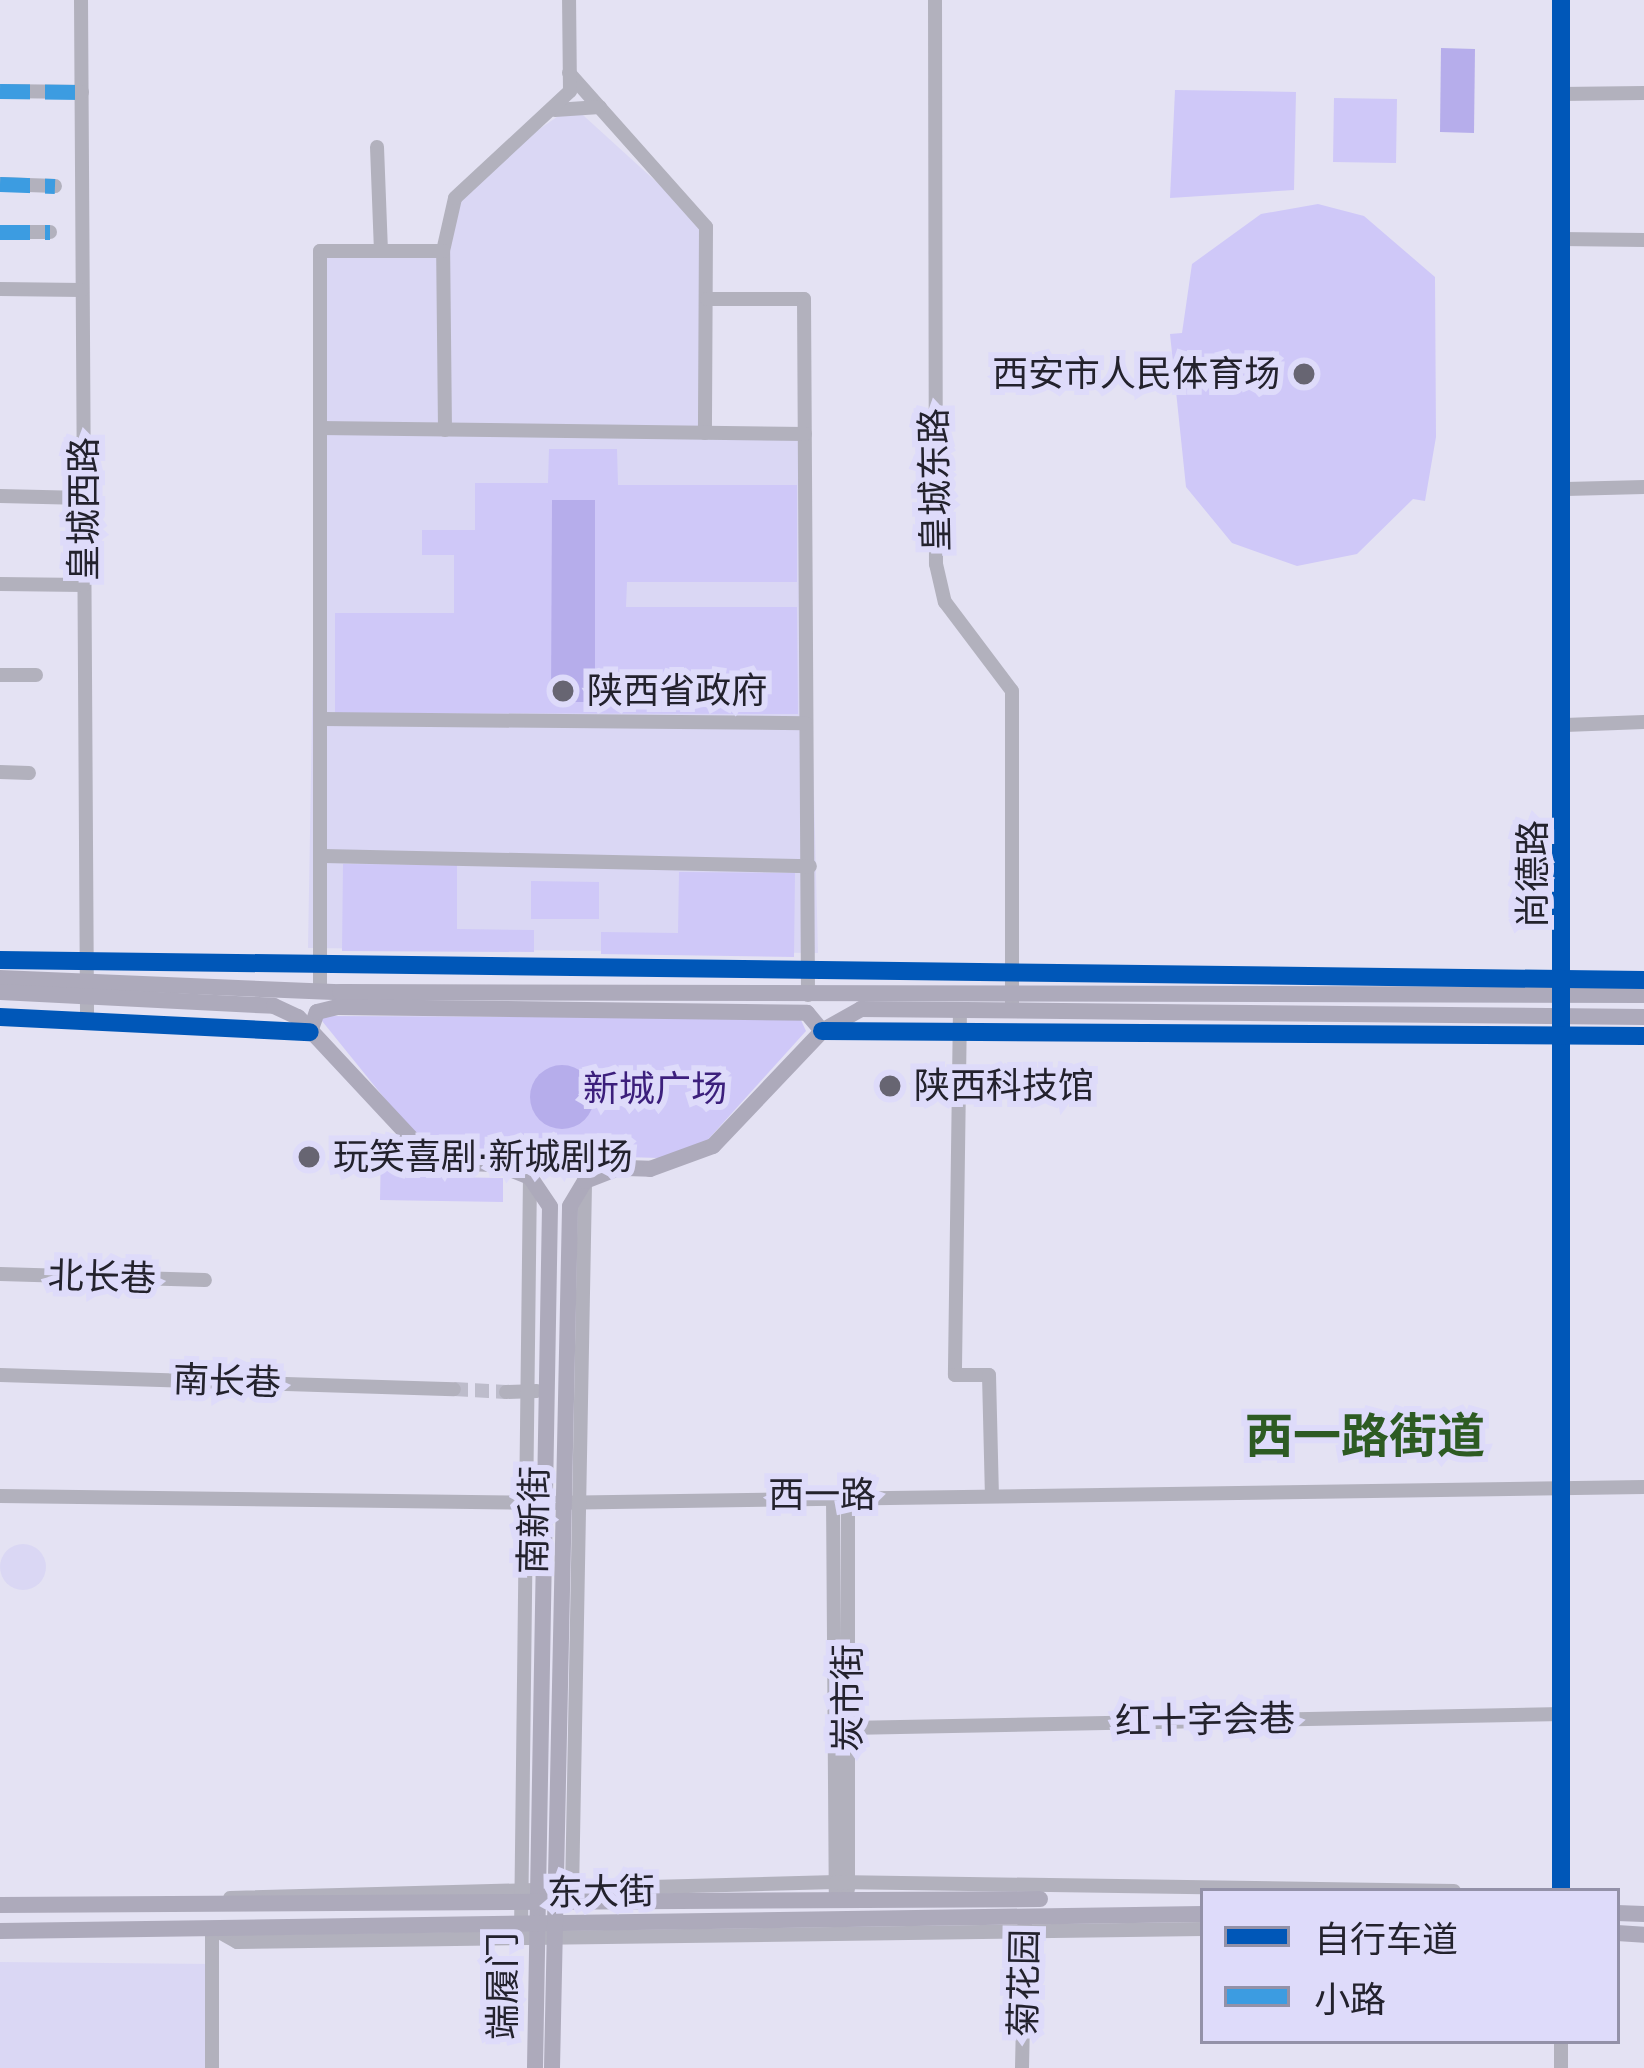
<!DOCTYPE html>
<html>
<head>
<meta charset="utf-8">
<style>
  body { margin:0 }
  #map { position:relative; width:1644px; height:2068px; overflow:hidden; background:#e4e2f3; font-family:"DejaVu Sans","Noto Sans SC",sans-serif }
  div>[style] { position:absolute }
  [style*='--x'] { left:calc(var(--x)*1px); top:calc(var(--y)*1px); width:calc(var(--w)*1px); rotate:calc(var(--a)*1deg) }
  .built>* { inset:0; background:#dad7f4 }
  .round { border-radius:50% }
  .green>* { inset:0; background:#cfc8f8 }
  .water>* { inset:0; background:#b6adeb }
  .minor-tunnel>* { height:14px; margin-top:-7px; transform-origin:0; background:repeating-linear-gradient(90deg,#bdbccb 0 14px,transparent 0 21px) }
  .minor>* { height:14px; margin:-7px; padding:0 7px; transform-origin:7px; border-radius:7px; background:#b2b1bd }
  .major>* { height:16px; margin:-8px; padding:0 8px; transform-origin:8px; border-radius:8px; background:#adaabb }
  .quiet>* { height:15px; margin-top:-7.5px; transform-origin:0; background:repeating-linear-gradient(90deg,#3c9ce1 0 30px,transparent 0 45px) }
  .cycleway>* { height:18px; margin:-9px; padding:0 9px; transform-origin:9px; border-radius:9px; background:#0057b8 }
  .dots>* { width:33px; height:33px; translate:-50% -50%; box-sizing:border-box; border:6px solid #dedbfa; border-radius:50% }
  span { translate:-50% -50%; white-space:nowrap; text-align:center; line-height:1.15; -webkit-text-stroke:12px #dedbfa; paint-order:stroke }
  .poi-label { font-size:36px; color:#23222d }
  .right { translate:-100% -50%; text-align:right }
  .left { translate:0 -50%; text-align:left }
  .street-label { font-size:36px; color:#23222d }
  .park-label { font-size:36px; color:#3c1f7c }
  .district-label { font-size:48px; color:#2d5b23; font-weight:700 }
  .legend { position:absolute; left:1200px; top:1888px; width:420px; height:156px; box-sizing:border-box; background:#dedbfa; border:3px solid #9391a8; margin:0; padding:15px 21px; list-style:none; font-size:36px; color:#23222d }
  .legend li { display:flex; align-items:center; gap:24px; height:60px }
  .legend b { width:60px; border:3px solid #9391a8 }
</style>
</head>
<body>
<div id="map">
  <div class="built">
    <div style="clip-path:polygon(573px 106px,706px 227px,705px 432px,805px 434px,818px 953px,308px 948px,320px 251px,443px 251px,462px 182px)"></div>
    <div class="round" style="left:0;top:1544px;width:46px;height:46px"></div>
    <div style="clip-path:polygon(0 1962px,213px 1964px,212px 2068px,0 2068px)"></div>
  </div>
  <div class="green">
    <div style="clip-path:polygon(1175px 90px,1296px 92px,1294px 190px,1170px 198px)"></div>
    <div style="clip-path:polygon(1334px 98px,1397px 99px,1396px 163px,1333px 162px)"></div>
    <div style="clip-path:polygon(1318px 204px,1364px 216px,1435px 277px,1436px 437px,1425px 501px,1413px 499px,1357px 554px,1297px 566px,1232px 543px,1186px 487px,1170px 334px,1182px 333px,1192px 264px,1261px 214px)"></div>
    <div style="clip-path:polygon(549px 449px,617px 449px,618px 485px,797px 485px,797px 582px,627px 582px,626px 607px,797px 607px,798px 714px,335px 713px,335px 613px,454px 613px,454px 555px,422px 555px,422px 530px,475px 530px,475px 483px,548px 483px)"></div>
    <div style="clip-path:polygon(343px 864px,457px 865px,457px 929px,534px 930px,534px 952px,342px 951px)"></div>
    <div style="clip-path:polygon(679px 872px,795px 873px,794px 957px,601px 954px,601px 932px,678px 933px)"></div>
    <div style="clip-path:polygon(531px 881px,599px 882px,599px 919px,531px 919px)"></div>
    <div style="clip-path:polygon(318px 1016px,800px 1018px,806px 1031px,704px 1144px,659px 1158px,458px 1152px,419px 1141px)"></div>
    <div style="clip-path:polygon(381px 1147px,434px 1177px,503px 1178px,503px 1202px,380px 1200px)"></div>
  </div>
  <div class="water">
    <div style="clip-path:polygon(1441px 48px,1475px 49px,1474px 133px,1440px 132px)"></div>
    <div style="clip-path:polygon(552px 500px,595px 500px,595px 702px,551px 702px)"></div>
    <div class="round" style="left:530px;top:1065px;width:64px;height:64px"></div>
  </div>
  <div class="minor-tunnel">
    <div style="--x:454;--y:1389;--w:52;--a:3.3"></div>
  </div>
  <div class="minor">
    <div style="--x:81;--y:0;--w:1019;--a:89.66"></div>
    <div style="--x:935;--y:0;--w:564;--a:89.9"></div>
    <div style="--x:936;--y:564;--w:39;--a:77"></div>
    <div style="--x:945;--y:602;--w:111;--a:53"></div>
    <div style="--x:1012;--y:691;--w:318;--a:90"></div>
    <div style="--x:1561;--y:0;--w:1891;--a:90"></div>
    <div style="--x:569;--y:73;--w:206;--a:48.3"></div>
    <div style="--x:706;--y:227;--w:206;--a:90.3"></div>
    <div style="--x:0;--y:91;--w:82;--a:0.7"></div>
    <div style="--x:1560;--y:94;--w:84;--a:-0.7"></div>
    <div style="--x:555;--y:110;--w:45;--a:-3.8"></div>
    <div style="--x:377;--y:147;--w:104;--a:87.8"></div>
    <div style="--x:0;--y:184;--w:55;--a:2.1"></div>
    <div style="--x:0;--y:232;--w:50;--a:0"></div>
    <div style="--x:1561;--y:239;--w:83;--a:0.7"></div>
    <div style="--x:0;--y:289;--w:82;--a:0.7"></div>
    <div style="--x:707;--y:299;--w:97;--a:0"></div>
    <div style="--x:804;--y:299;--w:696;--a:89.67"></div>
    <div style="--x:320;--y:428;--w:485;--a:0.7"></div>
    <div style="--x:445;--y:430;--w:179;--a:-90.6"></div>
    <div style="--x:443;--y:251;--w:54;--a:-77.2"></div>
    <div style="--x:455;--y:198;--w:157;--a:-42.9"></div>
    <div style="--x:570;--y:91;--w:91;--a:-90.6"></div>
    <div style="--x:1566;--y:489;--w:78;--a:-1.5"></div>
    <div style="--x:0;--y:496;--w:85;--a:1.3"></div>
    <div style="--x:0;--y:584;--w:84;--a:0.7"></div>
    <div style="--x:0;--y:675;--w:36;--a:0"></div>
    <div style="--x:322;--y:719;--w:483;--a:0.5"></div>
    <div style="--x:1565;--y:725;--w:79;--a:-2.2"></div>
    <div style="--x:0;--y:772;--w:29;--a:2"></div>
    <div style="--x:323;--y:856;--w:487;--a:1.2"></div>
    <div style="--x:0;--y:960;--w:1644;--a:0.7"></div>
    <div style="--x:320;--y:990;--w:739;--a:-90"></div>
    <div style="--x:320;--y:251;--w:123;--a:0"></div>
    <div style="--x:960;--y:1009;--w:366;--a:90.8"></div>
    <div style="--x:955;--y:1375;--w:34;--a:0"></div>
    <div style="--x:989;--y:1375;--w:119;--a:88.6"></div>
    <div style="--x:0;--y:1017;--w:310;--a:2.8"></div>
    <div style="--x:827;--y:1031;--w:817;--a:0.35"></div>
    <div style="--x:0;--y:1274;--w:205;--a:1.7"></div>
    <div style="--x:0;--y:1375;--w:454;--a:1.8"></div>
    <div style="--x:506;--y:1392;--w:31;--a:-2"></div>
    <div style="--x:833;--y:1495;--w:405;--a:89.6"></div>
    <div style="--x:848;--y:1495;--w:394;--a:90"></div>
    <div style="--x:0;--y:1496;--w:546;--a:0.73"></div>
    <div style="--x:546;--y:1503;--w:1098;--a:-0.83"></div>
    <div style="--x:848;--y:1728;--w:715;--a:-1.12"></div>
    <div style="--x:572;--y:1893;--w:710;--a:-88.95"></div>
    <div style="--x:230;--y:1898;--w:606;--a:-1.51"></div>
    <div style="--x:836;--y:1882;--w:618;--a:0.83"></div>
    <div style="--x:212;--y:1928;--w:29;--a:29"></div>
    <div style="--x:237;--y:1942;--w:966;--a:-0.77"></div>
    <div style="--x:521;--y:1934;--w:757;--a:-89.32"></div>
    <div style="--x:212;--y:2068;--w:140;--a:-90"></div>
    <div style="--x:1022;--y:2068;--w:146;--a:-88.8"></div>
    <div style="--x:1561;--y:2068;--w:27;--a:-90"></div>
  </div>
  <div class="major">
    <div style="--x:0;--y:978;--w:340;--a:2.4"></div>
    <div style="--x:340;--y:992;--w:1304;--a:0.13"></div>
    <div style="--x:0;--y:992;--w:274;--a:2.9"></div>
    <div style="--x:274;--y:1006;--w:26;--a:25"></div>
    <div style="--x:298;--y:1017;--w:198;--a:47"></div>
    <div style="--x:433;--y:1162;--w:217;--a:1.8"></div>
    <div style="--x:650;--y:1169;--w:67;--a:-20.1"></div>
    <div style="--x:713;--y:1146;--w:158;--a:-46.5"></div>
    <div style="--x:822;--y:1031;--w:45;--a:-29.4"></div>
    <div style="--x:861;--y:1009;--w:783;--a:0.59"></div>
    <div style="--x:310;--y:1032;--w:21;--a:-71"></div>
    <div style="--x:317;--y:1012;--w:21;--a:-14"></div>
    <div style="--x:337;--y:1007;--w:470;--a:0.7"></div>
    <div style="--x:807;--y:1013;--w:23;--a:50"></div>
    <div style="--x:505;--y:1167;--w:27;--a:22"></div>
    <div style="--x:530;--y:1177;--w:36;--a:56"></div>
    <div style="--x:550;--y:1207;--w:861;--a:91"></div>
    <div style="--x:0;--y:1905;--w:1040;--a:-0.33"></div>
    <div style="--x:1617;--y:1913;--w:27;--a:2"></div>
    <div style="--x:0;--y:1931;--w:1203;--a:-0.81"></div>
    <div style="--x:1617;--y:1933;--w:27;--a:4"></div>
    <div style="--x:552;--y:2068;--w:862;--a:-88.8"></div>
    <div style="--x:570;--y:1206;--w:29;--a:-59"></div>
    <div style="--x:585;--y:1181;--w:31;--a:-21"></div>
  </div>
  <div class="quiet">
    <div style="--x:0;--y:91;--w:82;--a:0.7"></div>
    <div style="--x:0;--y:184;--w:55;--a:2.1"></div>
    <div style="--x:0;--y:232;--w:50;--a:0"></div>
  </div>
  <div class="cycleway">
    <div style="--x:1561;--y:0;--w:1891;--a:90"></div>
    <div style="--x:0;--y:960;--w:1644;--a:0.7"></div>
    <div style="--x:0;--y:1017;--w:310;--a:2.8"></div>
    <div style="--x:822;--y:1031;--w:822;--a:0.35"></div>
  </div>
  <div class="dots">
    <div style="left:1304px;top:374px;background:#676572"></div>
    <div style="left:563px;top:691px;background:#676572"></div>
    <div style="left:890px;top:1086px;background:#676572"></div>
    <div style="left:309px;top:1157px;background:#676572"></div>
  </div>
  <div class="poi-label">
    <span class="right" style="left:1280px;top:374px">西安市人民体育场</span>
    <span class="left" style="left:587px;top:691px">陕西省政府</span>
    <span class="left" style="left:914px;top:1086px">陕西科技馆</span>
    <span class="left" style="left:333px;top:1157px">玩笑喜剧·新城剧场</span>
  </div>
  <div class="street-label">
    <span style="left:935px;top:480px;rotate:-91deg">皇城东路</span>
    <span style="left:84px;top:509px;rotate:-90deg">皇城西路</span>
    <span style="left:1533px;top:874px;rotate:-90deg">尚德路</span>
    <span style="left:102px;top:1277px;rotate:2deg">北长巷</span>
    <span style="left:227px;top:1381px;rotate:2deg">南长巷</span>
    <span style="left:822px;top:1495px">西一路</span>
    <span style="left:534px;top:1520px;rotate:-89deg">南新街</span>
    <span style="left:848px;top:1698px;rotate:-90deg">炭市街</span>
    <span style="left:1205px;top:1720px;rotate:-1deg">红十字会巷</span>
    <span style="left:601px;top:1892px;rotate:-1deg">东大街</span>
    <span style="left:1024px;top:1983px;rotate:-89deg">菊花园</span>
    <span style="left:503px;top:1986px;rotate:-90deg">端履门</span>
  </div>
  <div class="park-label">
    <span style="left:655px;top:1089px">新城广场</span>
  </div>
  <div class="district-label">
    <span style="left:1365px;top:1437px">西一路街道</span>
  </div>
  <ul class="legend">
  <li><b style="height:15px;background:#0057b8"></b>自行车道</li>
  <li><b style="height:15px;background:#3c9ce1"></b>小路</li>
  </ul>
</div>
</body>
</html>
